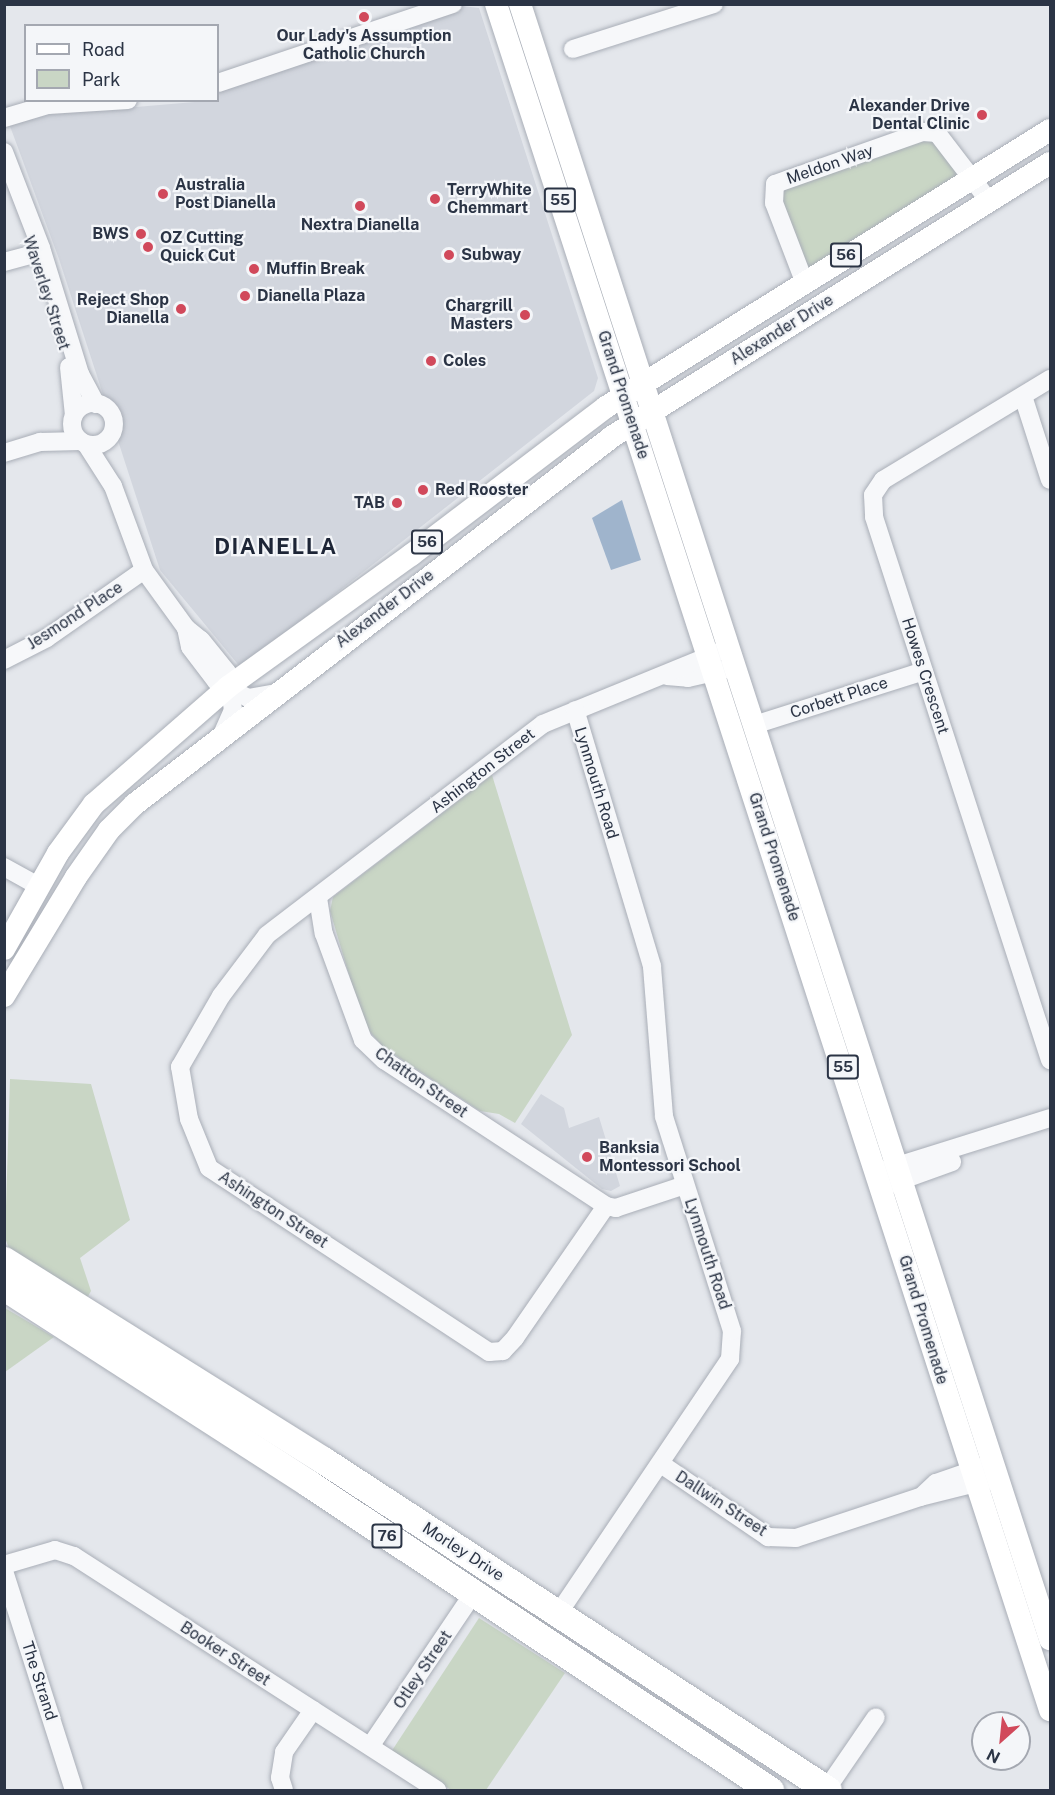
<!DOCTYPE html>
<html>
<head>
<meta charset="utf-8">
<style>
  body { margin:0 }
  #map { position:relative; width:1055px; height:1795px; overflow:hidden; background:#e4e7ec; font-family:"Public Sans",sans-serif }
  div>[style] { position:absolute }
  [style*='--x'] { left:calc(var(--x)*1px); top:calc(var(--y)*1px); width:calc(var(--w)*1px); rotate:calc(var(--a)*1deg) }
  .built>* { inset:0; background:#d2d6de }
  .green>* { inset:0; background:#c9d6c5 }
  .water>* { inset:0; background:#9fb4cc }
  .roads { filter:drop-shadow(0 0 2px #a9aeb7) drop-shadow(0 0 2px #a9aeb7) }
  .minor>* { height:18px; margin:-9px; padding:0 9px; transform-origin:9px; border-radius:9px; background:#f7f8fa }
  .minor>.ring { margin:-9px; padding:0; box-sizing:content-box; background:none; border:18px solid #f7f8fa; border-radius:50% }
  .major>* { height:22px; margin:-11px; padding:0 11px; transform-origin:11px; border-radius:11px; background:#fff }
  .highway>* { height:27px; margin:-13.5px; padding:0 13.5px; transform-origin:13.5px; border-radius:13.5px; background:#fff }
  .dots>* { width:16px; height:16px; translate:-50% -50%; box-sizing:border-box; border:3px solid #f4f6f9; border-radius:50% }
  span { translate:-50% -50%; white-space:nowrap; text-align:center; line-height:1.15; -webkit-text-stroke:4.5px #f4f6f9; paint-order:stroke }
  .shield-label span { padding:2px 4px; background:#f4f6f9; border:2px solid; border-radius:4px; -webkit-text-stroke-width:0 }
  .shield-label { font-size:15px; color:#2b3445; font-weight:700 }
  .poi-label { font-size:16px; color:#2b3445; font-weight:700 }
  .right { translate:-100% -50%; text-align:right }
  .left { translate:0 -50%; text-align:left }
  .street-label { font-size:16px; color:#2b3445 }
  .district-label { font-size:22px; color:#1d2536; font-weight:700; letter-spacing:1.5px }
  .frame { position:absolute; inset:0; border:6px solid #2b3445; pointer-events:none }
  .legend { position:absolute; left:24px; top:24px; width:195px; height:78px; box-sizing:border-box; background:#f4f6f9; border:2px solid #a4a8b1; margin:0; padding:8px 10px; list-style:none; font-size:18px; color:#2b3445 }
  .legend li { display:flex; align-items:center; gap:12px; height:30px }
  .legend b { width:30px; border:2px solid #a4a8b1 }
  .north { position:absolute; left:971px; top:1711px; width:60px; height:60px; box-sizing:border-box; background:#f4f6f9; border:2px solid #a4a8b1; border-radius:50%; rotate:207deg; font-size:16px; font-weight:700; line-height:24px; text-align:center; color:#2b3445 }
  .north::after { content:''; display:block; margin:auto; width:21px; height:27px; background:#d1495b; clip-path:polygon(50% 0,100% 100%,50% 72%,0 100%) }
</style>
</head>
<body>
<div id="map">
  <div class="built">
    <div style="clip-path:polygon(453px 5px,479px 8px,598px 378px,594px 391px,241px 668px,160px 570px,59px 259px,7px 118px,218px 100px,218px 85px)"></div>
    <div style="clip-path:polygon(541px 1094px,564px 1108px,569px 1128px,599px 1117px,620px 1186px,611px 1191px,602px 1189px,521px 1124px)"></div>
  </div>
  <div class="green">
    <div style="clip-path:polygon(923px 132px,972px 178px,804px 281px,775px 184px)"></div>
    <div style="clip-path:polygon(492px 775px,572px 1035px,515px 1123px,499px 1114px,480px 1111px,383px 1047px,364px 1025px,330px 911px,333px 897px)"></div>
    <div style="clip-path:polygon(10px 1079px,91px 1084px,130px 1220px,80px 1258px,91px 1291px,86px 1300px,10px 1251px,5px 1238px)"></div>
    <div style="clip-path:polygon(5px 1308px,54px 1337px,5px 1372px)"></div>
    <div style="clip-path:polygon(479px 1618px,565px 1673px,486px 1790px,451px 1790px,391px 1752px)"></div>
  </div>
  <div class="water">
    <div style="clip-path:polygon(622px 500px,641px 560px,611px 570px,592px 518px)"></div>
  </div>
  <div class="roads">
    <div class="minor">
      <div style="--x:573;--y:49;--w:148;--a:-17.7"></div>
      <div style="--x:218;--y:83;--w:248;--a:-18.6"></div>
      <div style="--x:4;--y:118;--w:46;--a:-16.5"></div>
      <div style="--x:48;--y:105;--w:80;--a:-3.6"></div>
      <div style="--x:4;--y:152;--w:103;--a:68.9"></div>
      <div style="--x:41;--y:248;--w:132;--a:72.8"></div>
      <div style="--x:80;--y:374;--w:34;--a:62"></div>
      <div style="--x:4;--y:262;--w:39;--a:-15"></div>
      <div style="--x:804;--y:281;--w:84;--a:-111"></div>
      <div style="--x:774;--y:203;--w:19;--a:-87"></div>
      <div style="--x:775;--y:184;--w:157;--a:-19.4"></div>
      <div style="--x:923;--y:132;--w:14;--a:4"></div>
      <div style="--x:937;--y:133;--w:86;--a:52.6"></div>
      <div style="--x:69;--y:367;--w:48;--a:84.1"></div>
      <div style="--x:1050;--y:379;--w:195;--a:148.8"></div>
      <div style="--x:883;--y:480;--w:18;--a:124"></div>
      <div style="--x:873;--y:495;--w:22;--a:87"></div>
      <div style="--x:874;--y:517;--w:571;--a:72.04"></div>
      <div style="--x:1023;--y:396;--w:88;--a:72.2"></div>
      <div class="ring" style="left:72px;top:403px;width:24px;height:24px"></div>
      <div style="--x:86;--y:444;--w:50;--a:57.3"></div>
      <div style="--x:113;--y:486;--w:90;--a:69.7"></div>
      <div style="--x:144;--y:570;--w:72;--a:54.1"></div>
      <div style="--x:186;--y:628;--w:19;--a:39"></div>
      <div style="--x:201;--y:640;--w:41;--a:50.9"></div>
      <div style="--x:227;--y:672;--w:38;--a:81"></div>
      <div style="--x:233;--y:710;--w:27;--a:114"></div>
      <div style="--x:4;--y:453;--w:38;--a:-17"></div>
      <div style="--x:40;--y:442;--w:40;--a:-1.4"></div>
      <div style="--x:186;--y:628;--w:19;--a:78"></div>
      <div style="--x:190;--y:647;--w:43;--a:52.6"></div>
      <div style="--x:216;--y:681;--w:36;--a:28"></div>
      <div style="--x:248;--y:698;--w:27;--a:-10"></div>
      <div style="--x:4;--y:660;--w:48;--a:-27.1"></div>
      <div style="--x:47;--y:638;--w:118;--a:-35"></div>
      <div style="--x:667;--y:676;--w:21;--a:5"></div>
      <div style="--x:688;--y:678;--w:37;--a:-13"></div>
      <div style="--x:754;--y:725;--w:178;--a:-17.6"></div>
      <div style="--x:4;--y:867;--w:39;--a:29"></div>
      <div style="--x:318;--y:898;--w:36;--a:81"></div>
      <div style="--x:324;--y:934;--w:113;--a:69.8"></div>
      <div style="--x:363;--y:1040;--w:29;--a:44"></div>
      <div style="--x:384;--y:1060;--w:266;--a:33.3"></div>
      <div style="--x:884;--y:1170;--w:174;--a:-17.4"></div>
      <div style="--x:891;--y:1184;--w:65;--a:-19.8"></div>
      <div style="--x:685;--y:1185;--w:73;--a:161.6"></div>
      <div style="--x:616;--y:1208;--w:10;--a:-169"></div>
      <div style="--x:606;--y:1206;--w:160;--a:124.6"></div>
      <div style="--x:515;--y:1338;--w:18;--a:133"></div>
      <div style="--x:503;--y:1351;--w:14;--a:176"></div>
      <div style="--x:489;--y:1352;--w:335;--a:-146.7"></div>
      <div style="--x:209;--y:1168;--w:53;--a:-112.2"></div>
      <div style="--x:189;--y:1119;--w:53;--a:-99.8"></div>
      <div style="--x:180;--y:1067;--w:82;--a:-60"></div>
      <div style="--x:221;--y:996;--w:76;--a:-53"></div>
      <div style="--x:267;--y:935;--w:347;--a:-37.4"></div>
      <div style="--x:543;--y:724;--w:192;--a:-22.3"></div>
      <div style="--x:661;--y:1464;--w:130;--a:34.3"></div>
      <div style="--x:768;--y:1537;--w:28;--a:2"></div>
      <div style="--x:796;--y:1538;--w:131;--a:-18.3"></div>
      <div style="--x:920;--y:1497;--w:70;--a:-14"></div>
      <div style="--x:924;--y:1494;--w:16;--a:-43"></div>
      <div style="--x:936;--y:1483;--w:52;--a:-19.1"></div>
      <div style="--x:4;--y:1565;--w:53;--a:-16.4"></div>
      <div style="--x:55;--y:1550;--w:20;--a:18"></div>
      <div style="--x:74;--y:1556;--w:432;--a:32.8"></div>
      <div style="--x:4;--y:1571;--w:230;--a:72.3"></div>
      <div style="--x:558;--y:1614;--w:308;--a:-56"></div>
      <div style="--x:730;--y:1359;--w:28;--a:-86"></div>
      <div style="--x:732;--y:1331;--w:225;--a:-107.6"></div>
      <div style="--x:664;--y:1116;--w:150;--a:-94.6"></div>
      <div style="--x:652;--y:966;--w:267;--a:-106.7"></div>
      <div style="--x:371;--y:1745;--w:182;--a:-56"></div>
      <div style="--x:284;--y:1790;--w:13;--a:-108"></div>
      <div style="--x:280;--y:1778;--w:26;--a:-81"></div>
      <div style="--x:284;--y:1752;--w:51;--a:-55.4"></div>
      <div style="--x:826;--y:1790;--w:88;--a:-55.6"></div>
    </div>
    <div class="major">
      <div style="--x:496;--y:4;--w:1794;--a:72.01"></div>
      <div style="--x:520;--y:4;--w:1719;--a:72.04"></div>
      <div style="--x:4;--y:949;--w:110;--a:-60.6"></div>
      <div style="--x:58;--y:853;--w:61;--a:-53.7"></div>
      <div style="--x:94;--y:804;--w:178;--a:-41.1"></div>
      <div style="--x:228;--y:687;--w:226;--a:-35.8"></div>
      <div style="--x:411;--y:555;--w:245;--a:-37.2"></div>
      <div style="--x:606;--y:407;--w:523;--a:-31.96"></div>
      <div style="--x:4;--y:996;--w:139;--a:-58.8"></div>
      <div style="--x:76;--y:877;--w:57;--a:-54.9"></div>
      <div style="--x:109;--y:830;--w:37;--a:-45"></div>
      <div style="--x:135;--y:804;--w:603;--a:-37.59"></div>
      <div style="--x:613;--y:436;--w:515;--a:-31.99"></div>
    </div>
    <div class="highway">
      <div style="--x:4;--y:1260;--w:377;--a:32.1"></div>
      <div style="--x:323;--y:1460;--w:603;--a:33.16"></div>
      <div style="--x:4;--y:1287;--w:362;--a:32.8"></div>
      <div style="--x:308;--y:1483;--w:555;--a:33.6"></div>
    </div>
  </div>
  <div class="dots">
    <div style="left:364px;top:17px;background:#d1495b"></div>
    <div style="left:982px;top:115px;background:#d1495b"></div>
    <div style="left:163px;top:194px;background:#d1495b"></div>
    <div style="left:435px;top:199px;background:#d1495b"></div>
    <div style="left:360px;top:206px;background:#d1495b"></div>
    <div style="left:141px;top:234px;background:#d1495b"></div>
    <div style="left:148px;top:247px;background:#d1495b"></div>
    <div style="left:449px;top:255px;background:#d1495b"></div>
    <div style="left:254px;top:269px;background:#d1495b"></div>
    <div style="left:245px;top:296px;background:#d1495b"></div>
    <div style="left:181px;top:309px;background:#d1495b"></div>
    <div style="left:525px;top:315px;background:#d1495b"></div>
    <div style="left:431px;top:361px;background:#d1495b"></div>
    <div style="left:423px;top:490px;background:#d1495b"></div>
    <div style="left:397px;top:503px;background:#d1495b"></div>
    <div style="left:587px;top:1157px;background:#d1495b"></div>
  </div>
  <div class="shield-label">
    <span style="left:560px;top:200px">55</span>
    <span style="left:846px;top:255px">56</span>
    <span style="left:427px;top:542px">56</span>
    <span style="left:843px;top:1067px">55</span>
    <span style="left:387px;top:1536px">76</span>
  </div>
  <div class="poi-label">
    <span style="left:364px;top:45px">Our Lady's Assumption<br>Catholic Church</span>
    <span class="right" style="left:970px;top:115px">Alexander Drive<br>Dental Clinic</span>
    <span class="left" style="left:175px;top:194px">Australia<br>Post Dianella</span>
    <span class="left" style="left:447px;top:199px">TerryWhite<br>Chemmart</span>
    <span style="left:360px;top:225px">Nextra Dianella</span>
    <span class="right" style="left:129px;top:234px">BWS</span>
    <span class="left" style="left:160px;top:247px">OZ Cutting<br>Quick Cut</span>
    <span class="left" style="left:461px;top:255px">Subway</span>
    <span class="left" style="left:266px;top:269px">Muffin Break</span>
    <span class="left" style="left:257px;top:296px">Dianella Plaza</span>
    <span class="right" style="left:169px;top:309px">Reject Shop<br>Dianella</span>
    <span class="right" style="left:513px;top:315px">Chargrill<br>Masters</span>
    <span class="left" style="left:443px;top:361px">Coles</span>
    <span class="left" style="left:435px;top:490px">Red Rooster</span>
    <span class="right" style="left:385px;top:503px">TAB</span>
    <span class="left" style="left:599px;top:1157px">Banksia<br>Montessori School</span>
  </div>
  <div class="street-label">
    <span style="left:830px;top:165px;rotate:-19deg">Meldon Way</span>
    <span style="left:46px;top:293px;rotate:72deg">Waverley Street</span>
    <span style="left:782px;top:330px;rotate:-32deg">Alexander Drive</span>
    <span style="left:623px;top:395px;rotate:72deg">Grand Promenade</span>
    <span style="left:385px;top:609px;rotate:-37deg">Alexander Drive</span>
    <span style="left:75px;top:616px;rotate:-33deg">Jesmond Place</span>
    <span style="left:925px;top:676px;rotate:72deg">Howes Crescent</span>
    <span style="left:839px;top:698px;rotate:-18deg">Corbett Place</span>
    <span style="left:483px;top:771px;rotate:-38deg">Ashington Street</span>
    <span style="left:596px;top:783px;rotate:73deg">Lynmouth Road</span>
    <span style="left:774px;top:857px;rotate:72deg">Grand Promenade</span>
    <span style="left:421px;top:1083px;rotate:35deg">Chatton Street</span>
    <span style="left:273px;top:1210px;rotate:33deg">Ashington Street</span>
    <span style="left:707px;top:1254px;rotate:72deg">Lynmouth Road</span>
    <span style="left:923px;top:1320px;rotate:73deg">Grand Promenade</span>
    <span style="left:721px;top:1504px;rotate:33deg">Dallwin Street</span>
    <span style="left:463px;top:1552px;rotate:33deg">Morley Drive</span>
    <span style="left:225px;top:1654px;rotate:33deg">Booker Street</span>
    <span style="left:423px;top:1670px;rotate:-56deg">Otley Street</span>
    <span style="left:39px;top:1681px;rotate:72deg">The Strand</span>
  </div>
  <div class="district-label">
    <span style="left:276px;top:547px">DIANELLA</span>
  </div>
  <div class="frame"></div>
  <ul class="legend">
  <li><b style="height:8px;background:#fff"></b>Road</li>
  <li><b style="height:16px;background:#c9d6c5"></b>Park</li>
  </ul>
  <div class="north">N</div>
</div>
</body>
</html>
